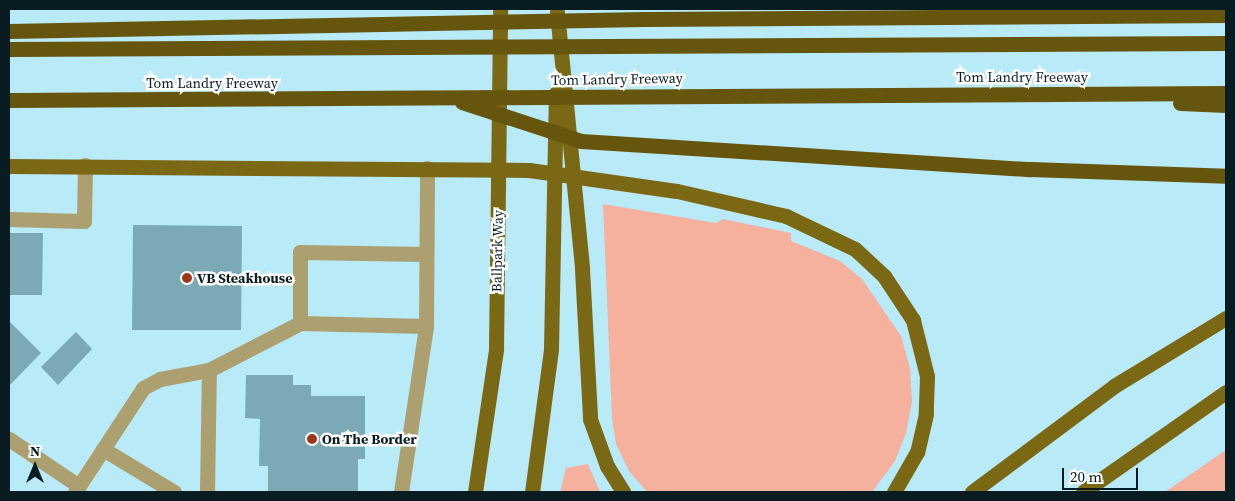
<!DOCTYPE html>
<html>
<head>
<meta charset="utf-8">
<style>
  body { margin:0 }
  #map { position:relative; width:1235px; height:501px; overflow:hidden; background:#b9eaf7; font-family:"Source Serif 4",serif }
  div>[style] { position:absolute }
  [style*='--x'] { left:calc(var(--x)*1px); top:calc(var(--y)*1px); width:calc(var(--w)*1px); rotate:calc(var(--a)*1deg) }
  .green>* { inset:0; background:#f5b09e }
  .building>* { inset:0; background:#7baab6 }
  .minor>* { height:15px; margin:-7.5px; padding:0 7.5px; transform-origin:7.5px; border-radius:7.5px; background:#ac9f70 }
  .major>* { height:15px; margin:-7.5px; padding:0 7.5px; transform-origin:7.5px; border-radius:7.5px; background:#7b6814 }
  .highway>* { height:15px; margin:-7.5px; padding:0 7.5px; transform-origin:7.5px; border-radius:7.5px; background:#66550c }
  .dots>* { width:14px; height:14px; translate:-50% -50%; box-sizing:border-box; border:2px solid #fff; border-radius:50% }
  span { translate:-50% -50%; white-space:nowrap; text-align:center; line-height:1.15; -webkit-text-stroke:5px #fff; paint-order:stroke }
  .street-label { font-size:14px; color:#091c21 }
  .poi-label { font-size:14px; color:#091c21; font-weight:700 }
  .left { translate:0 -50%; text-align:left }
  .frame { position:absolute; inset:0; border:10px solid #091c21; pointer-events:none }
  .north { position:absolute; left:10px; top:441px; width:50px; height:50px; -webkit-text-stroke:4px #fff; paint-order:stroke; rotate:0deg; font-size:14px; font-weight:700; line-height:20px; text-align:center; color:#091c21 }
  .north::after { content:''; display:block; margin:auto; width:18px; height:22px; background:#091c21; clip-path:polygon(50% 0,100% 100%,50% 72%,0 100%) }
  .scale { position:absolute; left:1062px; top:468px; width:76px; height:22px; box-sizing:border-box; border:2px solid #091c21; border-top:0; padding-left:6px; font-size:15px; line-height:18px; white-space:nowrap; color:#091c21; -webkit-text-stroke:4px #fff; paint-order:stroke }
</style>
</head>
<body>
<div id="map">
  <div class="green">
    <div style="clip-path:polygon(603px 204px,716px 223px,723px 219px,791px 233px,791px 241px,840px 261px,862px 279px,901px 336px,910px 368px,912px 402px,906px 433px,895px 461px,872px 492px,647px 492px,629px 471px,616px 444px,612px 418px)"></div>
    <div style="clip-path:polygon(1226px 450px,1226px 492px,1165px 492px)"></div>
    <div style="clip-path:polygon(588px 464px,600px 492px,560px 492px,566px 468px)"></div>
  </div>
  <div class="building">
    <div style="clip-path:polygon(133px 225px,242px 226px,241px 330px,132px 330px)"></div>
    <div style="clip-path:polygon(9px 233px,43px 233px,42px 295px,9px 295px)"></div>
    <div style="clip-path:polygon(9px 321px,41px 353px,9px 386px)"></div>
    <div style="clip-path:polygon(76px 332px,92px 349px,58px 385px,41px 367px)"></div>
    <div style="clip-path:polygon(246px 375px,293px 375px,293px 385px,311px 385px,311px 396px,365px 396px,365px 459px,358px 459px,358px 492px,268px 492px,268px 466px,259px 466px,260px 419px,245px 418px)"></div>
  </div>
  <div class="minor">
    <div style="--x:9;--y:219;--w:75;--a:1.5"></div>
    <div style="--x:84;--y:221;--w:56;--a:-89"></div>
    <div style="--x:300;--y:323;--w:71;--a:-90"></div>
    <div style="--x:300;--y:252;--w:126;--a:0.9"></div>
    <div style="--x:9;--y:439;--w:84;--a:33.9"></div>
    <div style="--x:103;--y:449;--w:83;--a:31.2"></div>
    <div style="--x:75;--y:492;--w:124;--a:-56.8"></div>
    <div style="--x:143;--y:388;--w:19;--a:-28"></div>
    <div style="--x:160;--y:379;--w:50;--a:-10.4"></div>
    <div style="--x:209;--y:370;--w:102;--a:-27.3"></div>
    <div style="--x:300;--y:323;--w:126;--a:1.4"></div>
    <div style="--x:426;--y:326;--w:158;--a:-89.6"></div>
    <div style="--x:207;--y:492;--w:122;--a:-89.1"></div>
    <div style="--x:401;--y:492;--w:168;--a:-81.4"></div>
  </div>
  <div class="major">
    <div style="--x:557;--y:12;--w:258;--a:84.4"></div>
    <div style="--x:582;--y:269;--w:150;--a:86.9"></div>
    <div style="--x:590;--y:419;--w:50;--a:70.1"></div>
    <div style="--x:607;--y:466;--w:31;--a:58"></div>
    <div style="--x:9;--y:166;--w:520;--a:0.44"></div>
    <div style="--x:529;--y:170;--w:149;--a:8.1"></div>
    <div style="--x:677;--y:191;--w:112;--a:12.9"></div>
    <div style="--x:786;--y:216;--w:76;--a:25.6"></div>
    <div style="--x:855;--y:249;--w:40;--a:43"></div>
    <div style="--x:884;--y:276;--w:53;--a:56.6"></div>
    <div style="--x:913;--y:320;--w:58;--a:76"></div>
    <div style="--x:927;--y:376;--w:38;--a:92"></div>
    <div style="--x:926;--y:414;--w:39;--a:103"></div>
    <div style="--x:917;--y:452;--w:46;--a:119.9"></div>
    <div style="--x:475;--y:492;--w:145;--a:-81.6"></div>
    <div style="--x:496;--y:349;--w:340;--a:-89.3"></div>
    <div style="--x:532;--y:492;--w:144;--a:-82.4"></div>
    <div style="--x:551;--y:349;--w:256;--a:-88.9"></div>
    <div style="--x:972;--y:492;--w:177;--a:-36.7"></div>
    <div style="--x:1114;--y:386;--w:131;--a:-31.3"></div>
    <div style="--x:1083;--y:492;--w:174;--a:-35"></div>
  </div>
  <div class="highway">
    <div style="--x:9;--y:31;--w:636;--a:-1.08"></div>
    <div style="--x:645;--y:19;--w:581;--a:-0.39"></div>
    <div style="--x:9;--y:49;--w:1217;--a:-0.28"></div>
    <div style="--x:9;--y:100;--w:1217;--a:-0.33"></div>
    <div style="--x:462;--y:102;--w:125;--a:18.1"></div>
    <div style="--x:581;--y:141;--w:450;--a:3.6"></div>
    <div style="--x:1030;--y:169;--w:196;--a:2"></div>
    <div style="--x:1180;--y:103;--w:46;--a:2.5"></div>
  </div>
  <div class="dots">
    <div style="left:187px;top:278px;background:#9f371d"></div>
    <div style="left:312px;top:439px;background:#9f371d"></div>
  </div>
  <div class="street-label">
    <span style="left:1022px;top:77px">Tom Landry Freeway</span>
    <span style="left:617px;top:79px;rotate:-1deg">Tom Landry Freeway</span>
    <span style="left:212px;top:83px">Tom Landry Freeway</span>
    <span style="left:497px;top:251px;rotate:-89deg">Ballpark Way</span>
  </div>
  <div class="poi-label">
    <span class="left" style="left:197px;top:278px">VB Steakhouse</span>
    <span class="left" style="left:322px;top:439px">On The Border</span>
  </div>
  <div class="frame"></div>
  <div class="north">N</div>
  <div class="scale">20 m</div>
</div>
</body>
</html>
